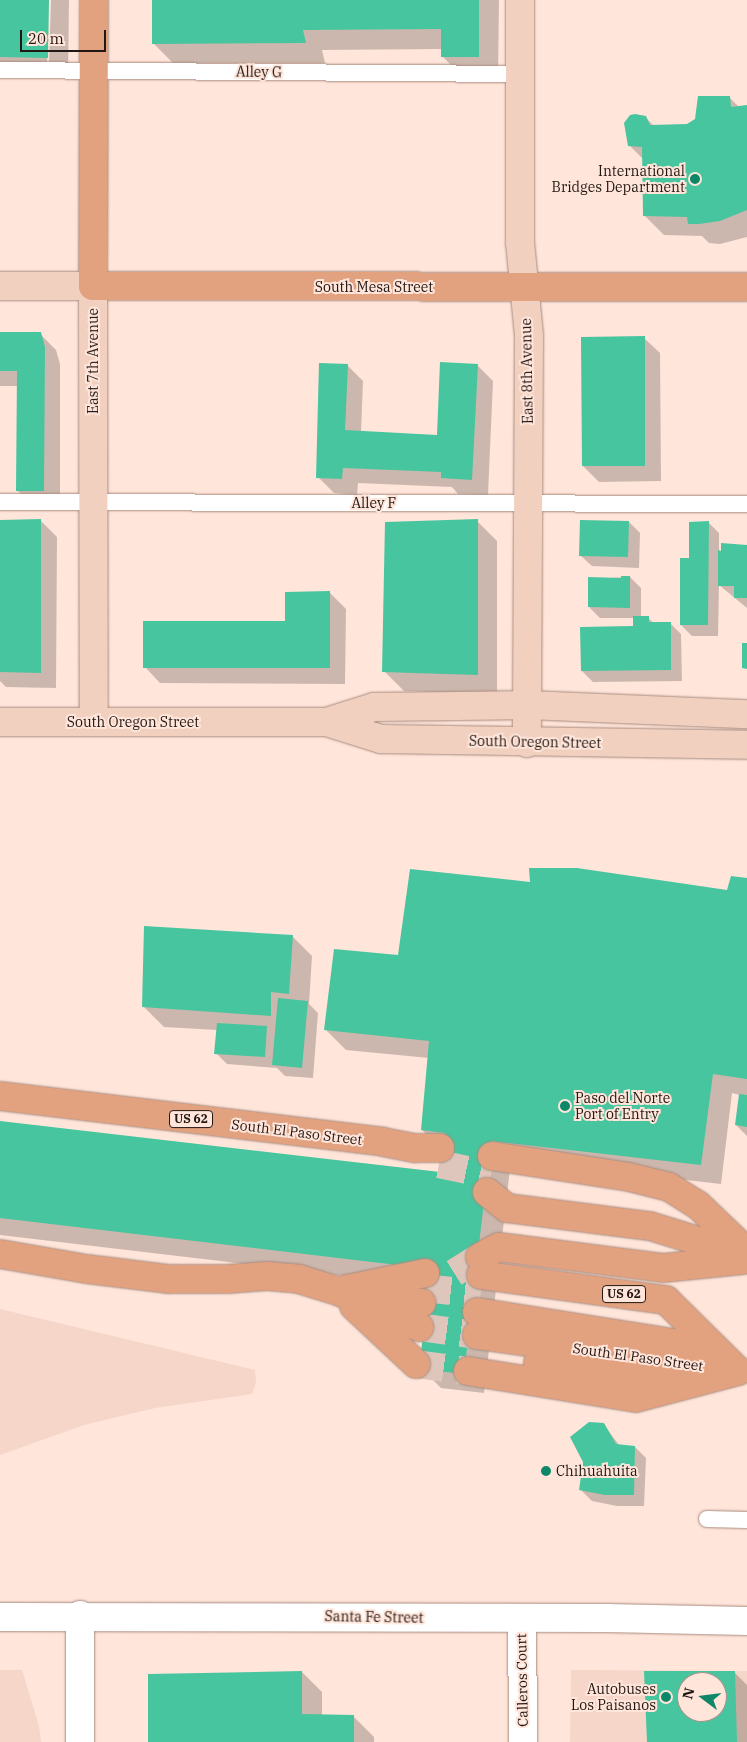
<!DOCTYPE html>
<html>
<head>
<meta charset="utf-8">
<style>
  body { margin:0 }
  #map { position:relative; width:747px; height:1742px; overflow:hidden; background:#ffe5da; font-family:"IBM Plex Serif",serif }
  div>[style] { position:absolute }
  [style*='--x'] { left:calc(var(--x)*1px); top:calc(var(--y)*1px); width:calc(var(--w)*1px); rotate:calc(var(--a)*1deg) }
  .built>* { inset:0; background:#f5d6c8 }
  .shadow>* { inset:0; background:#0003 }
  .building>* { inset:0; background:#47c59e }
  .primary-tunnel>* { height:28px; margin-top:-14px; transform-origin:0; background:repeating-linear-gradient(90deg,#dec6bc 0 28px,transparent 0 42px) }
  .roads { filter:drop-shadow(0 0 1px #a88b7e) drop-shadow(0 0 1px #a88b7e) }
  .lane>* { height:16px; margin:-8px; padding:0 8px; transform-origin:8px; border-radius:8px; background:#fff }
  .street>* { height:28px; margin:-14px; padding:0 14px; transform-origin:14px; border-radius:14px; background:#fff }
  .secondary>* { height:28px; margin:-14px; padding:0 14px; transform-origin:14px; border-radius:14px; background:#f1d0bf }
  .primary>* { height:28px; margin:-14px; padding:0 14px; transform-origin:14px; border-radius:14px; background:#e2a17f }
  .dots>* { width:14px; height:14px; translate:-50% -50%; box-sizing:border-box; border:2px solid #ffe5da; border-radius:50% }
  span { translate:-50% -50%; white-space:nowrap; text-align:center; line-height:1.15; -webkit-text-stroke:4px #ffe5da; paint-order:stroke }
  .shield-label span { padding:1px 4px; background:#ffe5da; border:1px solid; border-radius:4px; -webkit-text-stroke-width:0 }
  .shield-label { font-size:12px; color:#221712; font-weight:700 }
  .street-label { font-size:14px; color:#221712 }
  .poi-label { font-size:14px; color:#221712 }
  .right { translate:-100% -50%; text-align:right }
  .left { translate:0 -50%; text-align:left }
  .north { position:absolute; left:677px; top:1672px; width:50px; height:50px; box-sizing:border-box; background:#ffe5da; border:1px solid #a7938a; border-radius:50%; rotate:285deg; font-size:14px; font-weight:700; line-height:20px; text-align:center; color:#221712 }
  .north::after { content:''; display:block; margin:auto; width:18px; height:22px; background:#0e8768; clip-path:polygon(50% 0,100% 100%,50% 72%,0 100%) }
  .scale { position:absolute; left:20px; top:30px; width:86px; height:22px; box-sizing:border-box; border:2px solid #221712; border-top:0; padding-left:6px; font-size:15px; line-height:18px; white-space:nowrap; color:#221712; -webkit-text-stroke:4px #ffe5da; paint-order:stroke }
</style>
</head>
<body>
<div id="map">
  <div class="built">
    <div style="clip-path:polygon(0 1309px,255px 1370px,256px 1383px,252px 1394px,155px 1408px,84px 1425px,0 1455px)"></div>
    <div style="clip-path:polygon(0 1670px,22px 1670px,39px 1726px,41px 1742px,0 1742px)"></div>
    <div style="clip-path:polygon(evenodd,571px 1670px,747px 1671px,747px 1742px,570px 1742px,571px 1670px,687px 1682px,717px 1682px,717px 1712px,687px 1712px,687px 1682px)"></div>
  </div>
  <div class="shadow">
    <div style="clip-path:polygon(0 0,48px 0,47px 64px,49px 64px,51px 0,69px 0,68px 77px,0 76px)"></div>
    <div style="clip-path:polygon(153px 0,499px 0,498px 76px,462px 76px,442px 56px,442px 49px,322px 50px,325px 63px,173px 63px,153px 43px)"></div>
    <div style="clip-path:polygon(730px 98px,740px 108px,747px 107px,747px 237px,720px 244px,709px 243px,702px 236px,664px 235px,644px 215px,643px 159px,629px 145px,646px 118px,654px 126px,688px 125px)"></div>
    <div style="clip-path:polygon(0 333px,40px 334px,56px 350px,60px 364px,60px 506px,33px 506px,17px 490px,18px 386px,0 386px)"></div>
    <div style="clip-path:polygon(644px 338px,660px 353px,661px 481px,599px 482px,583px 466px)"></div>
    <div style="clip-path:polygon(347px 365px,363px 381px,361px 432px,438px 436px,477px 365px,493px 381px,488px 495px,458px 494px,452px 487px,358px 483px,357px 495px,334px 493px,318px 477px)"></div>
    <div style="clip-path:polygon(0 521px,41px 521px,57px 537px,56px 688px,6px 687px,0 681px)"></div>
    <div style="clip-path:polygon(477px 521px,497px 541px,497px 694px,404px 691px,384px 671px)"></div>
    <div style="clip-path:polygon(629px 522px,640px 533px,639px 568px,592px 566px,581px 556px)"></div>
    <div style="clip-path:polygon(708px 522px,719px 533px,719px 552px,747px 546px,747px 608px,719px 585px,718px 636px,692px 636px,681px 625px,690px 559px)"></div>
    <div style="clip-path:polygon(630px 577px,641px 588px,641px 618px,648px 618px,654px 623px,670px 623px,681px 634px,682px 681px,593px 682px,582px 671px,635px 627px,634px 618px,600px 618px,589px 607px,590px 579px)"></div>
    <div style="clip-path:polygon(330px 593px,346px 609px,345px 684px,160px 683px,145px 667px,287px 622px)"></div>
    <div style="clip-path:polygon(747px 879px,747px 1136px,736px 1125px,740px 1095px,732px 1093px,721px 1184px,511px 1160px,484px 1393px,441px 1388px,421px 1368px,430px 1286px,0 1235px,0 1122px,442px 1173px,442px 1150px,422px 1130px,429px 1058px,346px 1050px,326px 1030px,399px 957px,531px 884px,728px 892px)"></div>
    <div style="clip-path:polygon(292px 936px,312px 956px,309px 1004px,318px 1013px,313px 1078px,285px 1076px,277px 1068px,227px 1064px,216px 1053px,217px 1030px,164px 1027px,144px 1007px)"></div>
    <div style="clip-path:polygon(603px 1424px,620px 1446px,635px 1447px,646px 1458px,644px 1506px,617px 1506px,592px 1501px,581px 1490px)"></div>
    <div style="clip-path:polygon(302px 1672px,322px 1692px,322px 1716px,354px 1717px,374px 1737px,374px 1742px,149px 1742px)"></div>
    <div style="clip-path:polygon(evenodd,645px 1672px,735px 1673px,747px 1685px,747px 1742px,648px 1742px,645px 1672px,687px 1682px,717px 1682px,717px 1712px,687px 1712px,687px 1682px)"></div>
  </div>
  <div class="building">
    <div style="clip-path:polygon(0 0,49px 0,48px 58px,0 57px)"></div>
    <div style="clip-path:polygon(152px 0,479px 0,479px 57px,441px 57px,441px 29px,303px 30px,306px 43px,152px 44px)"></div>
    <div style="clip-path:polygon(698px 96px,730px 96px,731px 107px,747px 105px,747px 210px,720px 221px,699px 224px,688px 224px,687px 217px,643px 216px,642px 147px,628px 146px,624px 123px,630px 115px,635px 114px,646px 116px,650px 125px,687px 124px,695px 119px)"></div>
    <div style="clip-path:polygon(0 332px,41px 332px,45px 347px,44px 491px,16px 491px,17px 371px,0 371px)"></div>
    <div style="clip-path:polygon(645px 336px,645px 466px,582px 466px,581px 337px)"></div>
    <div style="clip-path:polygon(440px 362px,478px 364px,472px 480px,441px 478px,441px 472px,343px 468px,342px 479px,316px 478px,319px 363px,348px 364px,345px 430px,437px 435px)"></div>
    <div style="clip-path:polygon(41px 519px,41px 673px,0 672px,0 520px)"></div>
    <div style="clip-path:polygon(478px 519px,478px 675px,382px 672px,385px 522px)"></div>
    <div style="clip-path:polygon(580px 520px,629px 521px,628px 557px,579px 556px)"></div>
    <div style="clip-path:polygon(709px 521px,708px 625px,680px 625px,680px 558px,689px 558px,689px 522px)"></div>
    <div style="clip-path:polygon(721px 543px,747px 545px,747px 598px,734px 598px,734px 586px,718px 586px,718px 550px,721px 551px)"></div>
    <div style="clip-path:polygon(621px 576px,630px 576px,630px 608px,588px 607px,588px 577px,621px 578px)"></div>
    <div style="clip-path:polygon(330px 591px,330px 668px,143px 668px,143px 621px,285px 621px,285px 592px)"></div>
    <div style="clip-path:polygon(633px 616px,649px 616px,649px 622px,671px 622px,671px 670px,581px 671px,580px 627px,633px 626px)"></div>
    <div style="clip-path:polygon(742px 643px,747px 643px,747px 669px,742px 668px)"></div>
    <div style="clip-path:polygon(529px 868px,577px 868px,727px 890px,731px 876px,747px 878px,747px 1079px,713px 1074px,701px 1165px,491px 1141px,464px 1374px,419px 1369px,431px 1269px,0 1218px,0 1121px,440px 1172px,445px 1133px,421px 1130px,429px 1041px,324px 1030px,334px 949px,398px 955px,410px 869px,530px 882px)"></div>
    <div style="clip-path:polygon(144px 926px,293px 935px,289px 994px,271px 992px,271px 1016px,142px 1007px)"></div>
    <div style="clip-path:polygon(278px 998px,308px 1001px,302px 1068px,272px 1065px)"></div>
    <div style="clip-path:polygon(217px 1023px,267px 1026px,265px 1057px,214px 1054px)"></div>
    <div style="clip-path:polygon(739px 1094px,747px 1095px,747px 1127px,735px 1125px)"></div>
    <div style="clip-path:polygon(589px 1422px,604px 1423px,616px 1444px,635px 1446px,634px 1495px,605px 1495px,579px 1490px,583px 1462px,570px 1437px)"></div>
    <div style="clip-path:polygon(302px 1671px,302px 1714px,354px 1715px,354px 1742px,148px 1742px,148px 1674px)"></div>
    <div style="clip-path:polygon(evenodd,644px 1671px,735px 1671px,737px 1742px,647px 1742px,644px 1671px,687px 1682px,717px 1682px,717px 1712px,687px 1712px,687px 1682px)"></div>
  </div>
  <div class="primary-tunnel">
    <div style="--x:439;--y:1164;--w:53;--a:11.9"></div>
    <div style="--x:454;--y:1273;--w:31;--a:-32"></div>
    <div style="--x:423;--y:1288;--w:58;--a:5.9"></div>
    <div style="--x:419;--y:1327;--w:59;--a:7.9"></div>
    <div style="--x:416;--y:1364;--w:52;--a:7.7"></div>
  </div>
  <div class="roads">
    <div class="lane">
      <div style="--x:0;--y:70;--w:519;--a:0.44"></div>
      <div style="--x:0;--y:502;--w:747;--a:0.15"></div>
      <div style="--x:707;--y:1519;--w:40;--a:1.4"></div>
    </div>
    <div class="street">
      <div style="--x:80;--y:1615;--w:127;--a:90"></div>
      <div style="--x:0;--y:1617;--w:607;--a:0.09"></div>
      <div style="--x:607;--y:1618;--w:140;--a:1.2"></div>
      <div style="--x:522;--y:1618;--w:124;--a:89.5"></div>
    </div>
    <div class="secondary">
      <div style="--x:520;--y:0;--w:242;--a:90"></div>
      <div style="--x:520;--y:242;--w:94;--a:84.5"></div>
      <div style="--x:529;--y:336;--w:407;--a:90.3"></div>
      <div style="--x:0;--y:286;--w:93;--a:0"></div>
      <div style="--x:93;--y:286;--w:436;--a:89.9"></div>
      <div style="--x:0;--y:722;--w:326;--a:0"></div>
      <div style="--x:326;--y:722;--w:50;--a:-17.4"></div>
      <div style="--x:374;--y:707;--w:154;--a:-0.7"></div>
      <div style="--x:528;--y:705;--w:219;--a:2.4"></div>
      <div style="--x:326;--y:722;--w:58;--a:17.2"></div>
      <div style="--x:381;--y:739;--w:366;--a:0.9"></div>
    </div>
    <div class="primary">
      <div style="--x:94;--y:0;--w:286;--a:90.2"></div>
      <div style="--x:93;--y:286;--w:654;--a:0.09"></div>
      <div style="--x:0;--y:1096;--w:386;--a:6.8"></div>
      <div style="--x:383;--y:1142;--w:33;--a:11"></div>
      <div style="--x:415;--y:1148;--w:25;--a:0"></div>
      <div style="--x:492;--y:1156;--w:139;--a:8.7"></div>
      <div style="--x:629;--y:1177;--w:41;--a:14"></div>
      <div style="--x:669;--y:1187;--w:34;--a:32"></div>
      <div style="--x:698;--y:1205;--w:68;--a:43.8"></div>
      <div style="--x:487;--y:1192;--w:26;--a:39"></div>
      <div style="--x:507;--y:1208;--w:144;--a:7.2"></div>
      <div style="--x:650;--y:1226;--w:102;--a:17.2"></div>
      <div style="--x:0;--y:1254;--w:88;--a:9.8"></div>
      <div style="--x:87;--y:1269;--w:83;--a:7"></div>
      <div style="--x:169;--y:1279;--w:58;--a:0"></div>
      <div style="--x:227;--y:1279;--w:40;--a:-4.3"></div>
      <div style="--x:267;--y:1276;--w:32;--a:5"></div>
      <div style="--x:299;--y:1279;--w:41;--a:17.1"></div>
      <div style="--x:338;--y:1291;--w:89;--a:24"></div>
      <div style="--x:480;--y:1257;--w:21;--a:-28"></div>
      <div style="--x:499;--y:1247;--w:165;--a:7.3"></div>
      <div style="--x:663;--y:1268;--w:80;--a:-5.7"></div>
      <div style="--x:481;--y:1275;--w:187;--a:7.7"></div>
      <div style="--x:666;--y:1300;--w:101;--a:44.6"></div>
      <div style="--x:338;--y:1291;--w:89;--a:-11.7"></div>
      <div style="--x:370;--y:1296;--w:52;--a:7.7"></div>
      <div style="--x:354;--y:1306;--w:85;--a:43.1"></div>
      <div style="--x:477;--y:1312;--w:197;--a:9"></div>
      <div style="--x:672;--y:1343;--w:58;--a:23.5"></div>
      <div style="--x:477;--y:1335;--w:183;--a:7.9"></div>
      <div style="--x:538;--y:1363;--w:77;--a:9"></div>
      <div style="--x:614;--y:1375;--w:39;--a:4"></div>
      <div style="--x:653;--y:1378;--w:26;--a:-4"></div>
      <div style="--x:468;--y:1371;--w:170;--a:9.1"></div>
      <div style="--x:636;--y:1398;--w:106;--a:-14.8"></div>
    </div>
  </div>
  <div class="dots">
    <div style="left:695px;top:179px;background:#0e8768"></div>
    <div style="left:565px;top:1106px;background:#0e8768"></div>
    <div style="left:546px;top:1471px;background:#0e8768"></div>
    <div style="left:666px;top:1697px;background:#0e8768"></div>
  </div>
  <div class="shield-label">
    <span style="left:191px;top:1119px">US 62</span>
    <span style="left:624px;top:1294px">US 62</span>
  </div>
  <div class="street-label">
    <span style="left:259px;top:72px;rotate:1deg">Alley G</span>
    <span style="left:374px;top:287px">South Mesa Street</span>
    <span style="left:93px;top:361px;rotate:-90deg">East 7th Avenue</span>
    <span style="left:527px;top:371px;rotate:-91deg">East 8th Avenue</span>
    <span style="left:374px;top:503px">Alley F</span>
    <span style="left:133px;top:722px">South Oregon Street</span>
    <span style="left:535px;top:742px;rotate:1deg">South Oregon Street</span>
    <span style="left:297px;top:1132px;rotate:7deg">South El Paso Street</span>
    <span style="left:638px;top:1357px;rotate:8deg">South El Paso Street</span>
    <span style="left:374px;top:1617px;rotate:1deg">Santa Fe Street</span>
    <span style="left:522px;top:1680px;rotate:-91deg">Calleros Court</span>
  </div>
  <div class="poi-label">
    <span class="right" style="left:685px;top:179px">International<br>Bridges Department</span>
    <span class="left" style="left:575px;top:1106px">Paso del Norte<br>Port of Entry</span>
    <span class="left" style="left:556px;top:1471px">Chihuahuita</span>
    <span class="right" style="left:656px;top:1697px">Autobuses<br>Los Paisanos</span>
  </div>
  <div class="north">N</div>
  <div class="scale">20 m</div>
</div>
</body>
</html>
